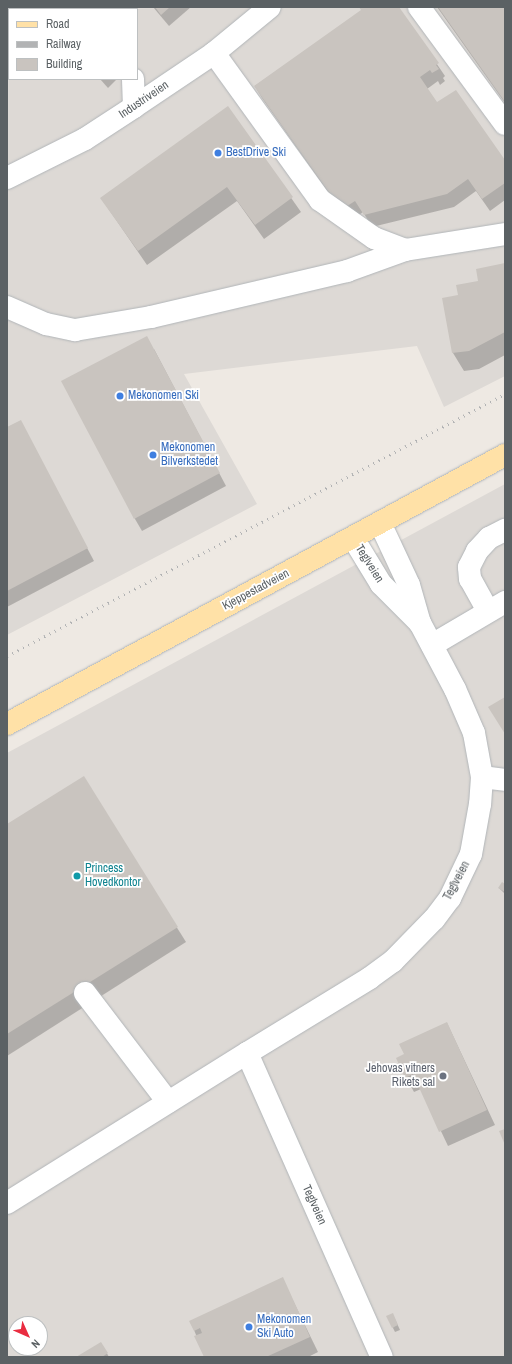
<!DOCTYPE html>
<html>
<head>
<meta charset="utf-8">
<style>
  body { margin:0 }
  #map { position:relative; width:512px; height:1364px; overflow:hidden; background:#eee9e3; font-family:"Archivo Narrow",sans-serif }
  div>[style] { position:absolute }
  [style*='--x'] { left:calc(var(--x)*1px); top:calc(var(--y)*1px); width:calc(var(--w)*1px); rotate:calc(var(--a)*1deg) }
  .industrial>* { inset:0; background:#ddd9d5 }
  .shadow>* { inset:0; background:#0003 }
  .building>* { inset:0; background:#c9c4bf }
  .roads { filter:drop-shadow(0 0 1px #b1b5b8) drop-shadow(0 0 1px #b1b5b8) }
  .minor>* { height:22px; margin:-11px; padding:0 11px; transform-origin:11px; border-radius:11px; background:#fff }
  .major>* { height:22px; margin:-11px; padding:0 11px; transform-origin:11px; border-radius:11px; background:#ffe1a7 }
  .rail>* { height:3px; margin-top:-1.5px; transform-origin:0; background:repeating-linear-gradient(90deg,#b2b3b4 0 1px,transparent 0 6px) }
  .dots>* { width:11px; height:11px; translate:-50% -50%; box-sizing:border-box; border:2px solid #fff; border-radius:50% }
  span { translate:-50% -50%; white-space:nowrap; text-align:center; line-height:1.15; -webkit-text-stroke:3.5px #fff; paint-order:stroke }
  .street-label { font-size:12px; color:#5b6164 }
  .shop-label { font-size:12px; color:#366cbe }
  .left { translate:0 -50%; text-align:left }
  .culture-label { font-size:12px; color:#0d838f }
  .worship-label { font-size:12px; color:#5b616d }
  .right { translate:-100% -50%; text-align:right }
  .frame { position:absolute; inset:0; border:8px solid #5b6164; pointer-events:none }
  .legend { position:absolute; left:8px; top:8px; width:130px; height:72px; box-sizing:border-box; background:#fff; border:1px solid #bdc0c1; margin:0; padding:5px 7px; list-style:none; font-size:12px; color:#5b6164 }
  .legend li { display:flex; align-items:center; gap:8px; height:20px }
  .legend b { width:20px; border:1px solid #bdc0c1 }
  .north { position:absolute; left:8px; top:1316px; width:40px; height:40px; box-sizing:border-box; background:#fff; border:1px solid #bdc0c1; border-radius:50%; rotate:135deg; font-size:11px; font-weight:700; line-height:16px; text-align:center; color:#5b6164 }
  .north::after { content:''; display:block; margin:auto; width:14px; height:18px; background:#e92d41; clip-path:polygon(50% 0,100% 100%,50% 72%,0 100%) }
</style>
</head>
<body>
<div id="map">
  <div class="industrial">
    <div style="clip-path:polygon(evenodd,7px 7px,505px 7px,505px 376px,444px 407px,417px 346px,184px 374px,257px 504px,7px 635px,7px 7px,9px 9px,137px 9px,137px 79px,9px 79px,9px 9px)"></div>
    <div style="clip-path:polygon(evenodd,505px 484px,505px 1357px,7px 1357px,7px 753px,505px 484px,16px 1324px,40px 1324px,40px 1348px,16px 1348px,16px 1324px)"></div>
  </div>
  <div class="shadow">
    <div style="clip-path:polygon(153px 7px,191px 7px,169px 26px)"></div>
    <div style="clip-path:polygon(360px 7px,398px 7px,445px 76px,443px 78px,445px 81px,440px 85px,438px 81px,427px 89px,437px 103px,505px 162px,505px 200px,490px 211px,476px 191px,454px 207px,372px 227px,363px 212px,349px 222px,262px 98px,255px 86px,362px 11px)"></div>
    <div style="clip-path:polygon(437px 7px,505px 7px,505px 103px)"></div>
    <div style="clip-path:polygon(100px 79px,117px 79px,108px 88px)"></div>
    <div style="clip-path:polygon(228px 108px,301px 212px,264px 239px,237px 201px,147px 265px,101px 198px)"></div>
    <div style="clip-path:polygon(505px 264px,505px 355px,479px 369px,464px 371px,453px 353px,444px 299px,459px 296px)"></div>
    <div style="clip-path:polygon(154px 349px,226px 486px,142px 531px,135px 519px)"></div>
    <div style="clip-path:polygon(7px 429px,27px 434px,94px 561px,7px 607px)"></div>
    <div style="clip-path:polygon(83px 778px,186px 942px,7px 1056px,7px 825px)"></div>
    <div style="clip-path:polygon(505px 885px,505px 894px,499px 888px)"></div>
    <div style="clip-path:polygon(447px 1023px,495px 1125px,448px 1146px,421px 1089px,414px 1092px,406px 1077px,405px 1055px)"></div>
    <div style="clip-path:polygon(282px 1278px,318px 1352px,308px 1357px,205px 1357px,194px 1330px)"></div>
    <div style="clip-path:polygon(395px 1319px,400px 1330px,395px 1332px,393px 1328px)"></div>
    <div style="clip-path:polygon(101px 1343px,109px 1357px,78px 1357px)"></div>
  </div>
  <div class="building">
    <div style="clip-path:polygon(155px 7px,170px 7px,161px 15px)"></div>
    <div style="clip-path:polygon(359px 7px,399px 7px,439px 63px,436px 65px,439px 69px,432px 73px,430px 70px,420px 77px,437px 102px,456px 90px,505px 160px,505px 183px,482px 199px,468px 179px,447px 194px,364px 215px,355px 201px,341px 210px,254px 86px,361px 10px)"></div>
    <div style="clip-path:polygon(438px 7px,505px 7px,505px 102px)"></div>
    <div style="clip-path:polygon(228px 106px,293px 197px,255px 225px,227px 187px,138px 251px,100px 198px)"></div>
    <div style="clip-path:polygon(505px 263px,505px 332px,469px 351px,452px 353px,442px 298px,458px 295px,456px 285px,478px 281px,476px 269px)"></div>
    <div style="clip-path:polygon(147px 336px,220px 473px,134px 519px,61px 381px)"></div>
    <div style="clip-path:polygon(21px 420px,88px 548px,7px 591px,7px 427px)"></div>
    <div style="clip-path:polygon(505px 697px,505px 734px,488px 707px)"></div>
    <div style="clip-path:polygon(84px 776px,178px 927px,7px 1034px,7px 824px)"></div>
    <div style="clip-path:polygon(502px 882px,505px 884px,505px 892px,498px 888px)"></div>
    <div style="clip-path:polygon(447px 1022px,487px 1110px,439px 1132px,413px 1074px,405px 1078px,396px 1058px,404px 1054px,399px 1044px)"></div>
    <div style="clip-path:polygon(505px 1129px,505px 1145px,499px 1131px)"></div>
    <div style="clip-path:polygon(283px 1277px,310px 1337px,266px 1357px,204px 1357px,194px 1336px,202px 1333px,200px 1328px,194px 1331px,189px 1321px)"></div>
    <div style="clip-path:polygon(393px 1313px,398px 1325px,392px 1328px,386px 1316px)"></div>
    <div style="clip-path:polygon(101px 1342px,108px 1353px,102px 1357px,76px 1357px)"></div>
  </div>
  <div class="roads">
    <div class="minor">
      <div style="--x:101;--y:7;--w:2;--a:63"></div>
      <div style="--x:419;--y:7;--w:145;--a:53.7"></div>
      <div style="--x:214;--y:53;--w:181;--a:54.2"></div>
      <div style="--x:320;--y:200;--w:66;--a:35.1"></div>
      <div style="--x:374;--y:238;--w:33;--a:21"></div>
      <div style="--x:405;--y:250;--w:101;--a:-9.1"></div>
      <div style="--x:133;--y:79;--w:28;--a:88"></div>
      <div style="--x:7;--y:178;--w:87;--a:-26.6"></div>
      <div style="--x:85;--y:139;--w:59;--a:-33.1"></div>
      <div style="--x:134;--y:107;--w:97;--a:-34"></div>
      <div style="--x:214;--y:53;--w:72;--a:-39.4"></div>
      <div style="--x:7;--y:307;--w:43;--a:23.6"></div>
      <div style="--x:46;--y:324;--w:30;--a:12"></div>
      <div style="--x:75;--y:330;--w:77;--a:-9.7"></div>
      <div style="--x:151;--y:317;--w:201;--a:-13.2"></div>
      <div style="--x:347;--y:271;--w:62;--a:-19.9"></div>
      <div style="--x:380;--y:523;--w:68;--a:64.9"></div>
      <div style="--x:409;--y:585;--w:40;--a:74"></div>
      <div style="--x:420;--y:623;--w:75;--a:62.1"></div>
      <div style="--x:455;--y:689;--w:48;--a:66.6"></div>
      <div style="--x:474;--y:733;--w:45;--a:79.7"></div>
      <div style="--x:482;--y:777;--w:27;--a:94"></div>
      <div style="--x:480;--y:804;--w:51;--a:100.2"></div>
      <div style="--x:471;--y:854;--w:49;--a:115.5"></div>
      <div style="--x:450;--y:898;--w:26;--a:127"></div>
      <div style="--x:434;--y:919;--w:59;--a:134.3"></div>
      <div style="--x:393;--y:961;--w:29;--a:144"></div>
      <div style="--x:370;--y:978;--w:144;--a:148.6"></div>
      <div style="--x:247;--y:1053;--w:333;--a:66.1"></div>
      <div style="--x:353;--y:538;--w:54;--a:58.7"></div>
      <div style="--x:381;--y:584;--w:55;--a:45"></div>
      <div style="--x:488;--y:611;--w:37;--a:-119"></div>
      <div style="--x:470;--y:579;--w:12;--a:-95"></div>
      <div style="--x:469;--y:567;--w:18;--a:-63"></div>
      <div style="--x:477;--y:551;--w:18;--a:-47"></div>
      <div style="--x:489;--y:538;--w:18;--a:-27"></div>
      <div style="--x:432;--y:645;--w:85;--a:-30.5"></div>
      <div style="--x:482;--y:777;--w:23;--a:7"></div>
      <div style="--x:85;--y:993;--w:137;--a:52.7"></div>
      <div style="--x:7;--y:1203;--w:283;--a:-32"></div>
    </div>
    <div class="major">
      <div style="--x:7;--y:724;--w:566;--a:-28.38"></div>
    </div>
  </div>
  <div class="rail">
    <div style="--x:7;--y:656;--w:563;--a:-27.75"></div>
  </div>
  <div class="dots">
    <div style="left:218px;top:153px;background:#3f7fe0"></div>
    <div style="left:120px;top:396px;background:#3f7fe0"></div>
    <div style="left:153px;top:455px;background:#3f7fe0"></div>
    <div style="left:77px;top:876px;background:#0f9aa8"></div>
    <div style="left:443px;top:1076px;background:#6b7280"></div>
    <div style="left:249px;top:1327px;background:#3f7fe0"></div>
  </div>
  <div class="street-label">
    <span style="left:144px;top:100px;rotate:-34deg">Industriveien</span>
    <span style="left:369px;top:564px;rotate:58deg">Teglveien</span>
    <span style="left:256px;top:590px;rotate:-28deg">Kjeppestadveien</span>
    <span style="left:457px;top:881px;rotate:-62deg">Teglveien</span>
    <span style="left:314px;top:1205px;rotate:66deg">Teglveien</span>
  </div>
  <div class="shop-label">
    <span class="left" style="left:226px;top:153px">BestDrive Ski</span>
    <span class="left" style="left:128px;top:396px">Mekonomen Ski</span>
    <span class="left" style="left:161px;top:455px">Mekonomen<br>Bilverkstedet</span>
    <span class="left" style="left:257px;top:1327px">Mekonomen<br>Ski Auto</span>
  </div>
  <div class="culture-label">
    <span class="left" style="left:85px;top:876px">Princess<br>Hovedkontor</span>
  </div>
  <div class="worship-label">
    <span class="right" style="left:435px;top:1076px">Jehovas vitners<br>Rikets sal</span>
  </div>
  <div class="frame"></div>
  <ul class="legend">
  <li><b style="height:5px;background:#ffe1a7"></b>Road</li>
  <li><b style="height:5px;background:#b2b3b4"></b>Railway</li>
  <li><b style="height:11px;background:#c9c4bf"></b>Building</li>
  </ul>
  <div class="north">N</div>
</div>
</body>
</html>
